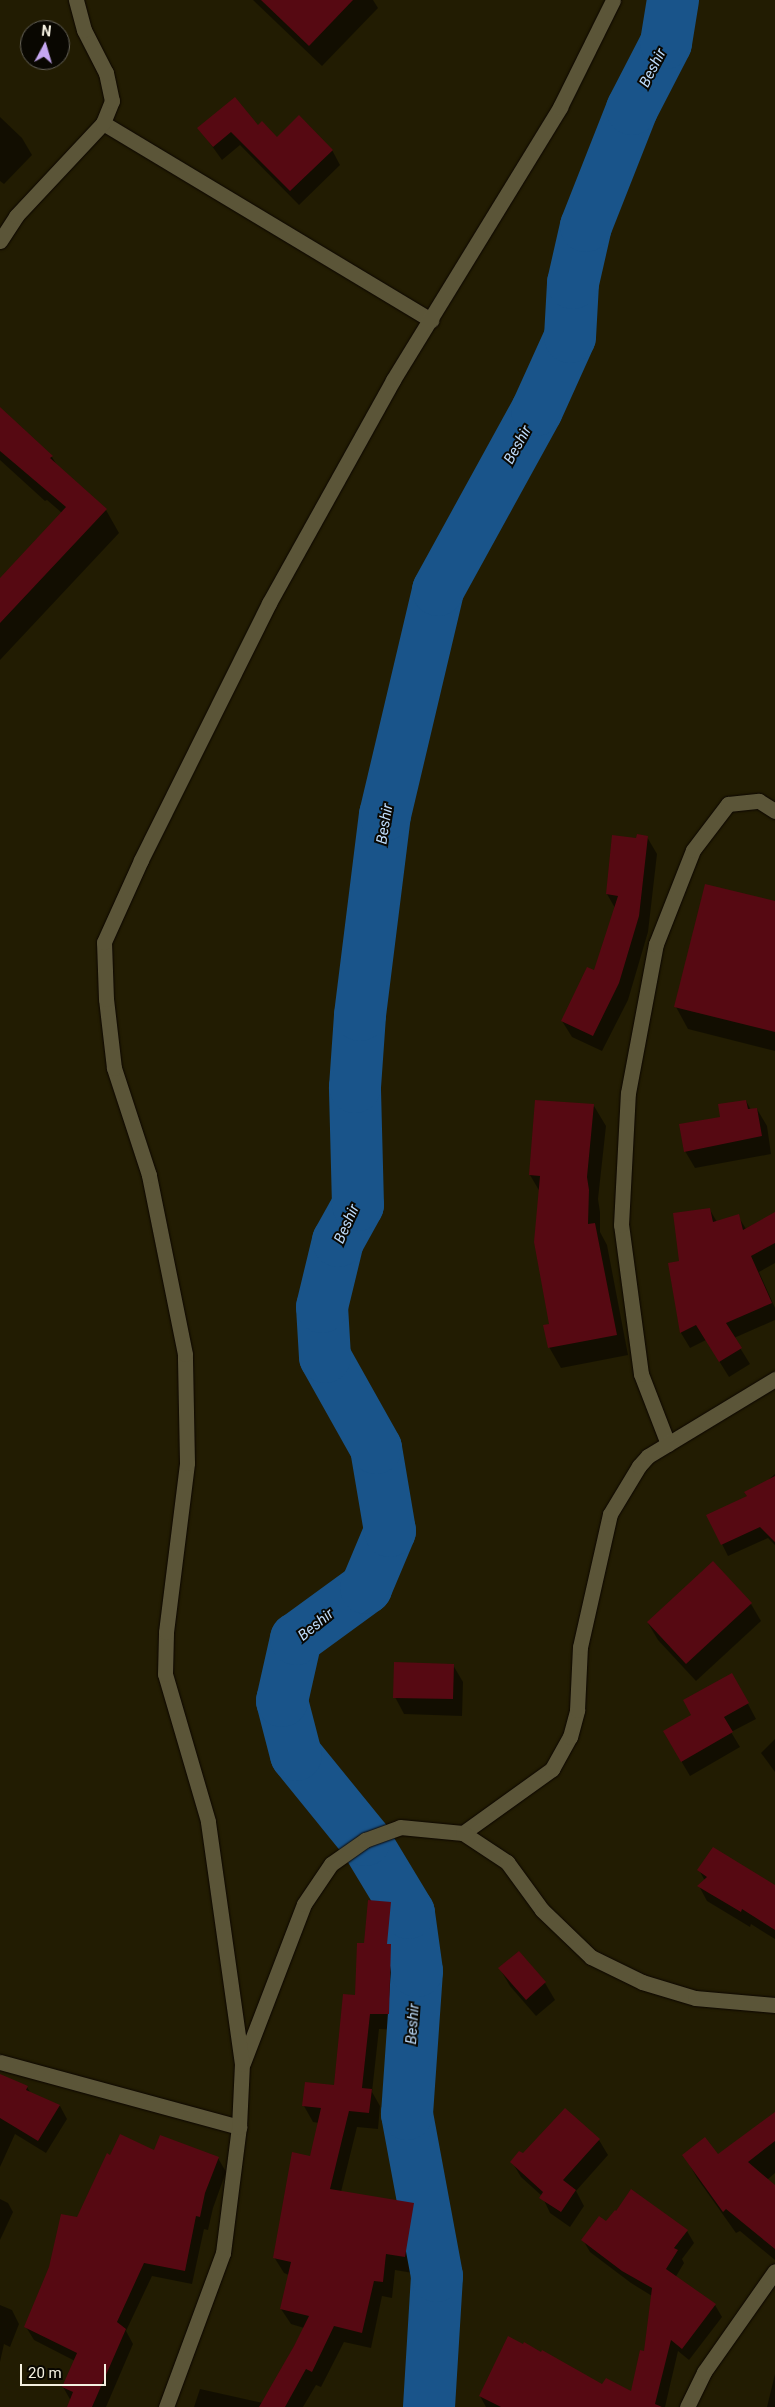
<!DOCTYPE html>
<html>
<head>
<meta charset="utf-8">
<style>
  body { margin:0 }
  #map { position:relative; width:775px; height:2407px; overflow:hidden; background:#221c02; font-family:Roboto,sans-serif }
  div>[style] { position:absolute }
  [style*='--x'] { left:calc(var(--x)*1px); top:calc(var(--y)*1px); width:calc(var(--w)*1px); rotate:calc(var(--a)*1deg) }
  .shadow>* { inset:0; background:#0007 }
  .river>* { height:52px; margin:-26px; padding:0 26px; transform-origin:26px; border-radius:26px; background:#19548a }
  .building>* { inset:0; background:#560912 }
  .roads { filter:drop-shadow(0 0 1px #0c0600) drop-shadow(0 0 1px #0c0600) }
  .minor>* { height:15px; margin:-7.5px; padding:0 7.5px; transform-origin:7.5px; border-radius:7.5px; background:#5b5538 }
  span { translate:-50% -50%; white-space:nowrap; text-align:center; line-height:1.15; -webkit-text-stroke:4px #090701; paint-order:stroke }
  .water-label { font-size:15px; color:#bedcfc; font-style:italic }
  .north { position:absolute; left:20px; top:20px; width:50px; height:50px; box-sizing:border-box; background:#090701; border:1px solid #67645a; border-radius:50%; rotate:6deg; font-size:14px; font-weight:700; line-height:20px; text-align:center; color:#f4f0e0 }
  .north::after { content:''; display:block; margin:auto; width:18px; height:22px; background:#c5a7f1; clip-path:polygon(50% 0,100% 100%,50% 72%,0 100%) }
  .scale { position:absolute; left:20px; top:2364px; width:86px; height:22px; box-sizing:border-box; border:2px solid #f4f0e0; border-top:0; padding-left:6px; font-size:15px; line-height:18px; white-space:nowrap; color:#f4f0e0; -webkit-text-stroke:4px #090701; paint-order:stroke }
</style>
</head>
<body>
<div id="map">
  <div class="shadow">
    <div style="clip-path:polygon(253px 0,373px 0,378px 8px,322px 66px)"></div>
    <div style="clip-path:polygon(0 117px,22px 138px,32px 155px,4px 184px,0 181px)"></div>
    <div style="clip-path:polygon(258px 127px,277px 138px,332px 150px,340px 165px,299px 205px,240px 145px,222px 160px,199px 128px)"></div>
    <div style="clip-path:polygon(0 408px,52px 457px,58px 467px,106px 510px,119px 533px,0 660px,0 580px,62px 513px,47px 500px,45px 501px,0 460px)"></div>
    <div style="clip-path:polygon(647px 837px,657px 854px,648px 932px,628px 1000px,602px 1051px,572px 1037px,562px 1021px,594px 972px,615px 908px,607px 894px,637px 839px)"></div>
    <div style="clip-path:polygon(775px 903px,775px 1051px,688px 1029px,676px 1007px)"></div>
    <div style="clip-path:polygon(746px 1101px,751px 1110px,757px 1109px,767px 1126px,771px 1154px,695px 1168px,685px 1151px,722px 1118px)"></div>
    <div style="clip-path:polygon(594px 1106px,606px 1126px,598px 1199px,600px 1212px,600px 1232px,607px 1245px,628px 1355px,561px 1368px,549px 1347px,551px 1325px,540px 1192px,530px 1175px)"></div>
    <div style="clip-path:polygon(710px 1210px,717px 1222px,738px 1216px,746px 1229px,775px 1213px,775px 1263px,759px 1272px,775px 1308px,775px 1320px,734px 1338px,750px 1364px,729px 1377px,706px 1340px,690px 1348px,681px 1333px,670px 1264px,681px 1262px)"></div>
    <div style="clip-path:polygon(775px 1474px,775px 1545px,768px 1538px,728px 1556px,722px 1544px,749px 1497px)"></div>
    <div style="clip-path:polygon(713px 1563px,751px 1604px,761px 1621px,696px 1681px,658px 1640px,648px 1623px)"></div>
    <div style="clip-path:polygon(453px 1665px,463px 1682px,462px 1716px,404px 1714px,395px 1697px)"></div>
    <div style="clip-path:polygon(740px 1689px,756px 1719px,731px 1732px,740px 1747px,690px 1776px,664px 1732px)"></div>
    <div style="clip-path:polygon(775px 1739px,775px 1772px,761px 1753px)"></div>
    <div style="clip-path:polygon(699px 1870px,775px 1886px,775px 1939px,751px 1924px,750px 1927px,707px 1901px,699px 1886px,705px 1881px)"></div>
    <div style="clip-path:polygon(390px 1903px,399px 1919px,396px 1955px,400px 1961px,397px 2030px,379px 2029px,372px 2092px,380px 2106px,378px 2129px,357px 2127px,341px 2192px,413px 2204px,422px 2220px,413px 2273px,395px 2270px,392px 2298px,382px 2296px,371px 2348px,344px 2342px,321px 2387px,316px 2385px,303px 2407px,194px 2407px,200px 2389px,263px 2403px,304px 2328px,291px 2324px,281px 2309px,289px 2275px,284px 2273px,274px 2257px,311px 2157px,319px 2123px,313px 2122px,304px 2106px,335px 2086px,357px 1996px,365px 1944px)"></div>
    <div style="clip-path:polygon(519px 1952px,545px 1983px,555px 2000px,536px 2016px,510px 1986px,500px 1969px)"></div>
    <div style="clip-path:polygon(0 2075px,27px 2087px,31px 2094px,60px 2106px,67px 2119px,46px 2153px,15px 2134px,0 2167px)"></div>
    <div style="clip-path:polygon(775px 2113px,775px 2173px,767px 2180px,775px 2187px,775px 2260px,740px 2231px,736px 2233px,697px 2178px,684px 2155px,718px 2156px)"></div>
    <div style="clip-path:polygon(599px 2140px,608px 2155px,576px 2191px,584px 2206px,570px 2227px,550px 2213px,542px 2196px,521px 2177px,512px 2162px,524px 2155px)"></div>
    <div style="clip-path:polygon(154px 2151px,218px 2158px,226px 2172px,213px 2208px,208px 2230px,204px 2229px,192px 2284px,152px 2276px,126px 2331px,133px 2344px,106px 2407px,68px 2407px,71px 2401px,63px 2387px,75px 2361px,34px 2340px,26px 2327px,111px 2156px)"></div>
    <div style="clip-path:polygon(0 2199px,8px 2203px,13px 2212px,0 2240px)"></div>
    <div style="clip-path:polygon(606px 2223px,687px 2231px,694px 2243px,682px 2259px,684px 2263px,675px 2278px,715px 2305px,722px 2317px,689px 2360px,678px 2351px,665px 2407px,486px 2407px,480px 2396px,603px 2386px,631px 2392px,645px 2352px,652px 2296px,631px 2283px,590px 2252px,583px 2240px)"></div>
    <div style="clip-path:polygon(0 2305px,12px 2310px,19px 2324px,10px 2347px,4px 2344px,0 2362px)"></div>
    <div style="clip-path:polygon(775px 2374px,775px 2407px,767px 2407px)"></div>
  </div>
  <div class="river">
    <div style="--x:429;--y:2407;--w:131;--a:-86.5"></div>
    <div style="--x:437;--y:2276;--w:165;--a:-100.5"></div>
    <div style="--x:407;--y:2114;--w:143;--a:-86"></div>
    <div style="--x:417;--y:1971;--w:59;--a:-97.9"></div>
    <div style="--x:409;--y:1913;--w:85;--a:-121.1"></div>
    <div style="--x:365;--y:1840;--w:109;--a:-129.1"></div>
    <div style="--x:296;--y:1755;--w:56;--a:-104.5"></div>
    <div style="--x:282;--y:1701;--w:64;--a:-77.3"></div>
    <div style="--x:296;--y:1639;--w:87;--a:-36.1"></div>
    <div style="--x:366;--y:1588;--w:62;--a:-67.2"></div>
    <div style="--x:390;--y:1531;--w:84;--a:-99.6"></div>
    <div style="--x:376;--y:1448;--w:104;--a:-119.3"></div>
    <div style="--x:325;--y:1357;--w:50;--a:-93.4"></div>
    <div style="--x:322;--y:1307;--w:68;--a:-76.4"></div>
    <div style="--x:338;--y:1241;--w:41;--a:-60.9"></div>
    <div style="--x:358;--y:1205;--w:118;--a:-91.5"></div>
    <div style="--x:355;--y:1087;--w:72;--a:-86"></div>
    <div style="--x:360;--y:1015;--w:202;--a:-82.9"></div>
    <div style="--x:385;--y:815;--w:231;--a:-76.7"></div>
    <div style="--x:438;--y:590;--w:205;--a:-61.2"></div>
    <div style="--x:537;--y:410;--w:80;--a:-65.7"></div>
    <div style="--x:570;--y:337;--w:54;--a:-86.8"></div>
    <div style="--x:573;--y:283;--w:58;--a:-77.2"></div>
    <div style="--x:586;--y:226;--w:126;--a:-68.5"></div>
    <div style="--x:632;--y:109;--w:74;--a:-62.7"></div>
    <div style="--x:666;--y:43;--w:44;--a:-80.8"></div>
  </div>
  <div class="building">
    <div style="clip-path:polygon(261px 0,353px 0,309px 46px)"></div>
    <div style="clip-path:polygon(235px 97px,258px 125px,262px 121px,277px 137px,299px 115px,333px 150px,290px 191px,231px 132px,213px 147px,197px 128px)"></div>
    <div style="clip-path:polygon(0 407px,53px 456px,50px 458px,107px 509px,0 623px,0 578px,66px 507px,0 451px)"></div>
    <div style="clip-path:polygon(637px 834px,648px 836px,639px 916px,619px 983px,593px 1036px,561px 1021px,587px 967px,594px 970px,618px 896px,606px 894px,612px 835px,636px 838px)"></div>
    <div style="clip-path:polygon(705px 884px,775px 901px,775px 1032px,674px 1007px)"></div>
    <div style="clip-path:polygon(535px 1100px,594px 1104px,587px 1177px,589px 1190px,588px 1224px,595px 1223px,617px 1335px,548px 1348px,543px 1325px,549px 1324px,534px 1242px,540px 1176px,529px 1175px)"></div>
    <div style="clip-path:polygon(746px 1100px,748px 1109px,757px 1108px,762px 1136px,684px 1152px,679px 1124px,720px 1117px,718px 1104px)"></div>
    <div style="clip-path:polygon(710px 1208px,713px 1222px,739px 1214px,743px 1230px,775px 1212px,775px 1243px,751px 1256px,772px 1303px,726px 1323px,742px 1348px,719px 1362px,696px 1325px,680px 1333px,668px 1263px,679px 1261px,673px 1213px)"></div>
    <div style="clip-path:polygon(775px 1476px,775px 1542px,760px 1527px,721px 1545px,706px 1515px,747px 1496px,744px 1492px)"></div>
    <div style="clip-path:polygon(713px 1561px,752px 1603px,686px 1664px,647px 1622px)"></div>
    <div style="clip-path:polygon(394px 1662px,454px 1664px,453px 1699px,393px 1698px)"></div>
    <div style="clip-path:polygon(732px 1673px,749px 1703px,724px 1717px,733px 1732px,681px 1762px,663px 1731px,691px 1715px,683px 1700px)"></div>
    <div style="clip-path:polygon(713px 1847px,775px 1885px,775px 1930px,742px 1909px,741px 1912px,697px 1886px,707px 1877px,697px 1870px)"></div>
    <div style="clip-path:polygon(368px 1900px,391px 1902px,387px 1944px,391px 1944px,389px 2014px,370px 2014px,362px 2088px,372px 2089px,369px 2113px,349px 2111px,330px 2189px,414px 2203px,405px 2257px,386px 2254px,383px 2282px,374px 2281px,362px 2333px,334px 2326px,312px 2372px,306px 2369px,285px 2407px,259px 2407px,294px 2346px,309px 2316px,280px 2309px,291px 2262px,273px 2258px,292px 2152px,310px 2156px,321px 2108px,302px 2106px,305px 2082px,334px 2085px,343px 1994px,355px 1995px,357px 1943px,364px 1943px)"></div>
    <div style="clip-path:polygon(519px 1951px,546px 1982px,526px 2000px,498px 1968px)"></div>
    <div style="clip-path:polygon(0 2074px,28px 2086px,26px 2090px,60px 2105px,38px 2141px,0 2118px)"></div>
    <div style="clip-path:polygon(565px 2108px,600px 2139px,563px 2180px,576px 2190px,561px 2212px,539px 2198px,543px 2192px,510px 2162px,519px 2151px,523px 2153px)"></div>
    <div style="clip-path:polygon(775px 2112px,775px 2141px,748px 2162px,775px 2185px,775px 2249px,726px 2209px,723px 2212px,682px 2155px,705px 2137px,718px 2154px)"></div>
    <div style="clip-path:polygon(120px 2134px,154px 2150px,160px 2135px,219px 2157px,205px 2193px,200px 2217px,196px 2216px,185px 2271px,144px 2263px,117px 2322px,126px 2329px,92px 2407px,67px 2407px,73px 2392px,62px 2387px,77px 2353px,24px 2327px,49px 2267px,61px 2214px,77px 2217px,107px 2153px,110px 2155px)"></div>
    <div style="clip-path:polygon(631px 2189px,688px 2230px,674px 2248px,678px 2250px,666px 2269px,716px 2304px,682px 2349px,671px 2340px,655px 2404px,662px 2407px,501px 2407px,479px 2396px,508px 2336px,523px 2344px,524px 2342px,541px 2352px,542px 2350px,602px 2384px,606px 2378px,631px 2391px,640px 2350px,644px 2351px,652px 2288px,622px 2271px,581px 2240px,599px 2216px,606px 2221px,615px 2210px,616px 2211px)"></div>
  </div>
  <div class="roads">
    <div class="minor">
      <div style="--x:103;--y:123;--w:383;--a:31"></div>
      <div style="--x:0;--y:241;--w:30;--a:-57"></div>
      <div style="--x:16;--y:216;--w:127;--a:-46.9"></div>
      <div style="--x:103;--y:123;--w:24;--a:-68"></div>
      <div style="--x:112;--y:101;--w:29;--a:-102"></div>
      <div style="--x:106;--y:73;--w:48;--a:-117.1"></div>
      <div style="--x:84;--y:30;--w:31;--a:-105"></div>
      <div style="--x:668;--y:1444;--w:75;--a:-111.1"></div>
      <div style="--x:641;--y:1374;--w:150;--a:-97.6"></div>
      <div style="--x:621;--y:1225;--w:132;--a:-87"></div>
      <div style="--x:628;--y:1093;--w:152;--a:-79.4"></div>
      <div style="--x:656;--y:944;--w:101;--a:-68.5"></div>
      <div style="--x:693;--y:850;--w:58;--a:-52.7"></div>
      <div style="--x:728;--y:804;--w:31;--a:-6"></div>
      <div style="--x:759;--y:801;--w:19;--a:32"></div>
      <div style="--x:463;--y:1833;--w:110;--a:-35.7"></div>
      <div style="--x:552;--y:1769;--w:37;--a:-61"></div>
      <div style="--x:570;--y:1737;--w:28;--a:-75"></div>
      <div style="--x:577;--y:1710;--w:63;--a:-87.3"></div>
      <div style="--x:580;--y:1647;--w:136;--a:-77.3"></div>
      <div style="--x:610;--y:1514;--w:56;--a:-58.9"></div>
      <div style="--x:639;--y:1466;--w:13;--a:-48"></div>
      <div style="--x:648;--y:1456;--w:149;--a:-31.2"></div>
      <div style="--x:0;--y:2062;--w:248;--a:15.2"></div>
      <div style="--x:243;--y:2063;--w:170;--a:-69"></div>
      <div style="--x:304;--y:1904;--w:48;--a:-56"></div>
      <div style="--x:331;--y:1864;--w:42;--a:-35.2"></div>
      <div style="--x:365;--y:1840;--w:37;--a:-20"></div>
      <div style="--x:400;--y:1827;--w:63;--a:5.4"></div>
      <div style="--x:463;--y:1833;--w:53;--a:33.4"></div>
      <div style="--x:507;--y:1862;--w:59;--a:53.9"></div>
      <div style="--x:542;--y:1910;--w:68;--a:43.8"></div>
      <div style="--x:591;--y:1957;--w:57;--a:26.1"></div>
      <div style="--x:642;--y:1982;--w:55;--a:16.8"></div>
      <div style="--x:695;--y:1998;--w:80;--a:5"></div>
      <div style="--x:166;--y:2407;--w:164;--a:-69.7"></div>
      <div style="--x:223;--y:2253;--w:127;--a:-82.8"></div>
      <div style="--x:239;--y:2127;--w:63;--a:-87.3"></div>
      <div style="--x:242;--y:2064;--w:245;--a:-98"></div>
      <div style="--x:208;--y:1821;--w:153;--a:-106.3"></div>
      <div style="--x:165;--y:1674;--w:42;--a:-88.6"></div>
      <div style="--x:166;--y:1632;--w:170;--a:-82.9"></div>
      <div style="--x:187;--y:1463;--w:109;--a:-91.1"></div>
      <div style="--x:185;--y:1354;--w:183;--a:-101.4"></div>
      <div style="--x:149;--y:1175;--w:113;--a:-108.1"></div>
      <div style="--x:114;--y:1068;--w:69;--a:-96.6"></div>
      <div style="--x:106;--y:999;--w:57;--a:-92"></div>
      <div style="--x:104;--y:942;--w:90;--a:-65.7"></div>
      <div style="--x:141;--y:860;--w:287;--a:-63.5"></div>
      <div style="--x:269;--y:603;--w:255;--a:-60.9"></div>
      <div style="--x:393;--y:380;--w:320;--a:-58.5"></div>
      <div style="--x:560;--y:107;--w:119;--a:-63.6"></div>
      <div style="--x:687;--y:2407;--w:39;--a:-64"></div>
      <div style="--x:704;--y:2372;--w:123;--a:-54.9"></div>
    </div>
  </div>
  <div class="water-label">
    <span style="left:653px;top:68px;rotate:-63deg">Beshir</span>
    <span style="left:518px;top:445px;rotate:-61deg">Beshir</span>
    <span style="left:385px;top:824px;rotate:-81deg">Beshir</span>
    <span style="left:347px;top:1224px;rotate:-66deg">Beshir</span>
    <span style="left:316px;top:1625px;rotate:-39deg">Beshir</span>
    <span style="left:413px;top:2024px;rotate:-86deg">Beshir</span>
  </div>
  <div class="north">N</div>
  <div class="scale">20 m</div>
</div>
</body>
</html>
